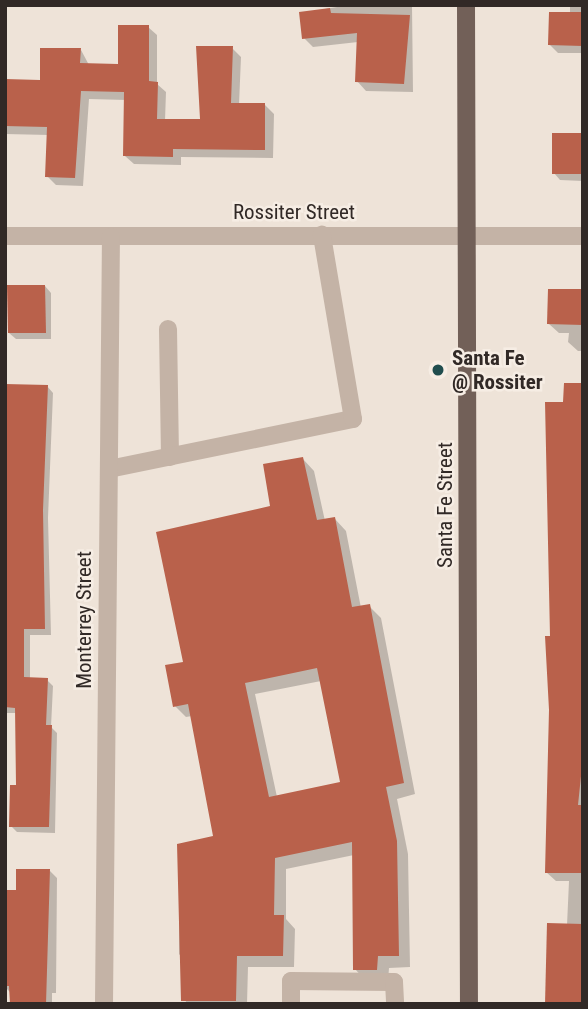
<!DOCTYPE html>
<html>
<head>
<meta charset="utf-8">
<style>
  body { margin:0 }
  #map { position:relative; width:588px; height:1009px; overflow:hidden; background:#eee3d8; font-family:"Roboto Condensed",sans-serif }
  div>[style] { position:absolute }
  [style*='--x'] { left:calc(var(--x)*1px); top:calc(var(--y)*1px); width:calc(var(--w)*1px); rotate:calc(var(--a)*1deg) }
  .shadow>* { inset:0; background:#0003 }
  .building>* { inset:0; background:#b9614b }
  .minor>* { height:18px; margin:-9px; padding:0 9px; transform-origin:9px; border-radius:9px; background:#c4b3a6 }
  .major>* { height:18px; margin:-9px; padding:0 9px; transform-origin:9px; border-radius:9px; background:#726058 }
  .dots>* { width:19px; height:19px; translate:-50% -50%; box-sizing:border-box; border:4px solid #f6ede4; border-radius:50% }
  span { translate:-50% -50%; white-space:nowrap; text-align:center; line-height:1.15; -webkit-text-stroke:5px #f6ede4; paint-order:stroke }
  .street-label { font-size:21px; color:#312926 }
  .poi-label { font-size:21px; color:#312926; font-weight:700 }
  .left { translate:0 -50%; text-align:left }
  .frame { position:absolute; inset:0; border:7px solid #312926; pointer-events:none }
</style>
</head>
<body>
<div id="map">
  <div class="shadow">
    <div style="clip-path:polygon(349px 5px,412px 5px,413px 92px,366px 91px,357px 81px,358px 42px,313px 47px,304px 38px,301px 13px)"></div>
    <div style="clip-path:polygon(570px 5px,583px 5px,583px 53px,558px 53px,550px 45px,570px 14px)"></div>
    <div style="clip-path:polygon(148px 27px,157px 35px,157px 84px,166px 92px,165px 121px,202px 121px,232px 48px,241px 57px,239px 105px,265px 105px,274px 114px,273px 158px,181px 157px,181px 165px,134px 164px,125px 156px,126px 100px,89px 99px,83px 186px,56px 185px,47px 176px,49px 135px,5px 134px,5px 81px,41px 82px,81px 50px,89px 65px,120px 65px)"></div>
    <div style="clip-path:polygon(583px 135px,583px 181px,560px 180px,554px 173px)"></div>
    <div style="clip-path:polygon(45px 286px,51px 293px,51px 339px,16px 339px,9px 333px)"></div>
    <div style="clip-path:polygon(583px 291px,583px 351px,578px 351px,568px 342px,569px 333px,559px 333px,549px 324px)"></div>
    <div style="clip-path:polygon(583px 384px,583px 1004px,567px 925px,569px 881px,556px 881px,546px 872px,551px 638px,565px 404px)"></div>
    <div style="clip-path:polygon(5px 386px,47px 386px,53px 393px,48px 518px,51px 635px,30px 635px,30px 679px,47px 680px,53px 686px,51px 727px,57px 733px,55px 833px,17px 832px,11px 826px,17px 787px,17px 713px,5px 713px)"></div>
    <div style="clip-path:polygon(evenodd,303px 459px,314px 471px,325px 521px,335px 519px,346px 531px,361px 608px,369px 606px,381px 618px,415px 794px,397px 799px,408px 854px,410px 967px,389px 968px,388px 981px,366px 981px,355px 969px,354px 855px,286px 869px,286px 919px,295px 929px,294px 967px,248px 967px,247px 1004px,186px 1004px,183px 959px,179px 954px,179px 845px,215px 838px,192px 716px,186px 717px,175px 706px,185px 663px,303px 459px,321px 681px,342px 784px,277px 797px,255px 694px,321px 681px)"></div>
    <div style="clip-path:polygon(50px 871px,57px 878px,56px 993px,52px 993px,52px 1004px,11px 1004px,11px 993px,5px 987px,5px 892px,18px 892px)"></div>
  </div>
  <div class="building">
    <div style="clip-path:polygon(330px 8px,331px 13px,410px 15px,404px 84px,355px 82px,357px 33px,302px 39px,299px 12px)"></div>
    <div style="clip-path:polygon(549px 12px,583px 12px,583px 46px,548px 45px)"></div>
    <div style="clip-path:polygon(118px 25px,149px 25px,149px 81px,158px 82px,157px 119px,200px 119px,196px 46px,233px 46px,231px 103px,265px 103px,265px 150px,173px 149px,173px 157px,123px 156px,124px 92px,81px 91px,75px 178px,45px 177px,47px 127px,5px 126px,5px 79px,40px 80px,40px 48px,81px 48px,80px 63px,118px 64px)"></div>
    <div style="clip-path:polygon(552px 133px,583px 133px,583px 174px,552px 174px)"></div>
    <div style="clip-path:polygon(7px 285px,45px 285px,46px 333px,8px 333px)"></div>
    <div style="clip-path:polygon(548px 289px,583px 289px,583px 325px,547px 324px)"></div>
    <div style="clip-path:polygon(564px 383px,583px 383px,583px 757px,578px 805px,583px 805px,583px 873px,545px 873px,549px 710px,545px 636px,550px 636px,545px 402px,563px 402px)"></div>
    <div style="clip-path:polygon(5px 384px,48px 385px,43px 510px,45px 629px,24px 629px,24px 677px,48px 678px,46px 725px,52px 725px,49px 827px,9px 827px,10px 785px,16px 785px,15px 708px,5px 707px)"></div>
    <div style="clip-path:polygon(evenodd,303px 457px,317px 520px,335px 517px,352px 607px,370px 604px,404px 783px,386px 787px,397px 841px,399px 956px,378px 956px,377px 970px,353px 970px,352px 842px,275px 858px,274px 915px,284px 915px,283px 956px,237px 956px,236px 1001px,181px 1001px,177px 844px,213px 836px,188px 704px,173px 707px,165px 665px,183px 662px,156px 532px,270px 506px,263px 464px,303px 457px,317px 668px,340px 782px,269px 797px,245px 683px,317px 668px)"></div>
    <div style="clip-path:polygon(16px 869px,50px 869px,46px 1004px,10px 1004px,9px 986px,5px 986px,5px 890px,16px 890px)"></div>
    <div style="clip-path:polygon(547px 923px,583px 924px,583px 1004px,545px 1004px)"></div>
  </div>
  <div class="minor">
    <div style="--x:5;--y:236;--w:578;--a:0"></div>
    <div style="--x:168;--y:329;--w:128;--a:89.1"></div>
    <div style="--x:109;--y:469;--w:249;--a:-11.6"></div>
    <div style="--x:353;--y:419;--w:187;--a:-99.6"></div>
    <div style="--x:104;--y:1004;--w:767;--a:-89.48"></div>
    <div style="--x:291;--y:1004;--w:23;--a:-90"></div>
    <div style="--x:291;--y:981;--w:103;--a:0.6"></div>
    <div style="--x:394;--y:982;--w:22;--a:87"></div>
  </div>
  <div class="major">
    <div style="--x:466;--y:5;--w:999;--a:89.83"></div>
  </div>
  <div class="dots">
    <div style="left:438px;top:370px;background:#204d4e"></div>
  </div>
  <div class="street-label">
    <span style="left:294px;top:212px">Rossiter Street</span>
    <span style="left:445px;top:505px;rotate:-90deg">Santa Fe Street</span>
    <span style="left:84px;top:620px;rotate:-90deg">Monterrey Street</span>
  </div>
  <div class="poi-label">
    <span class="left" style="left:452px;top:370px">Santa Fe<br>@ Rossiter</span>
  </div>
  <div class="frame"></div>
</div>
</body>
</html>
